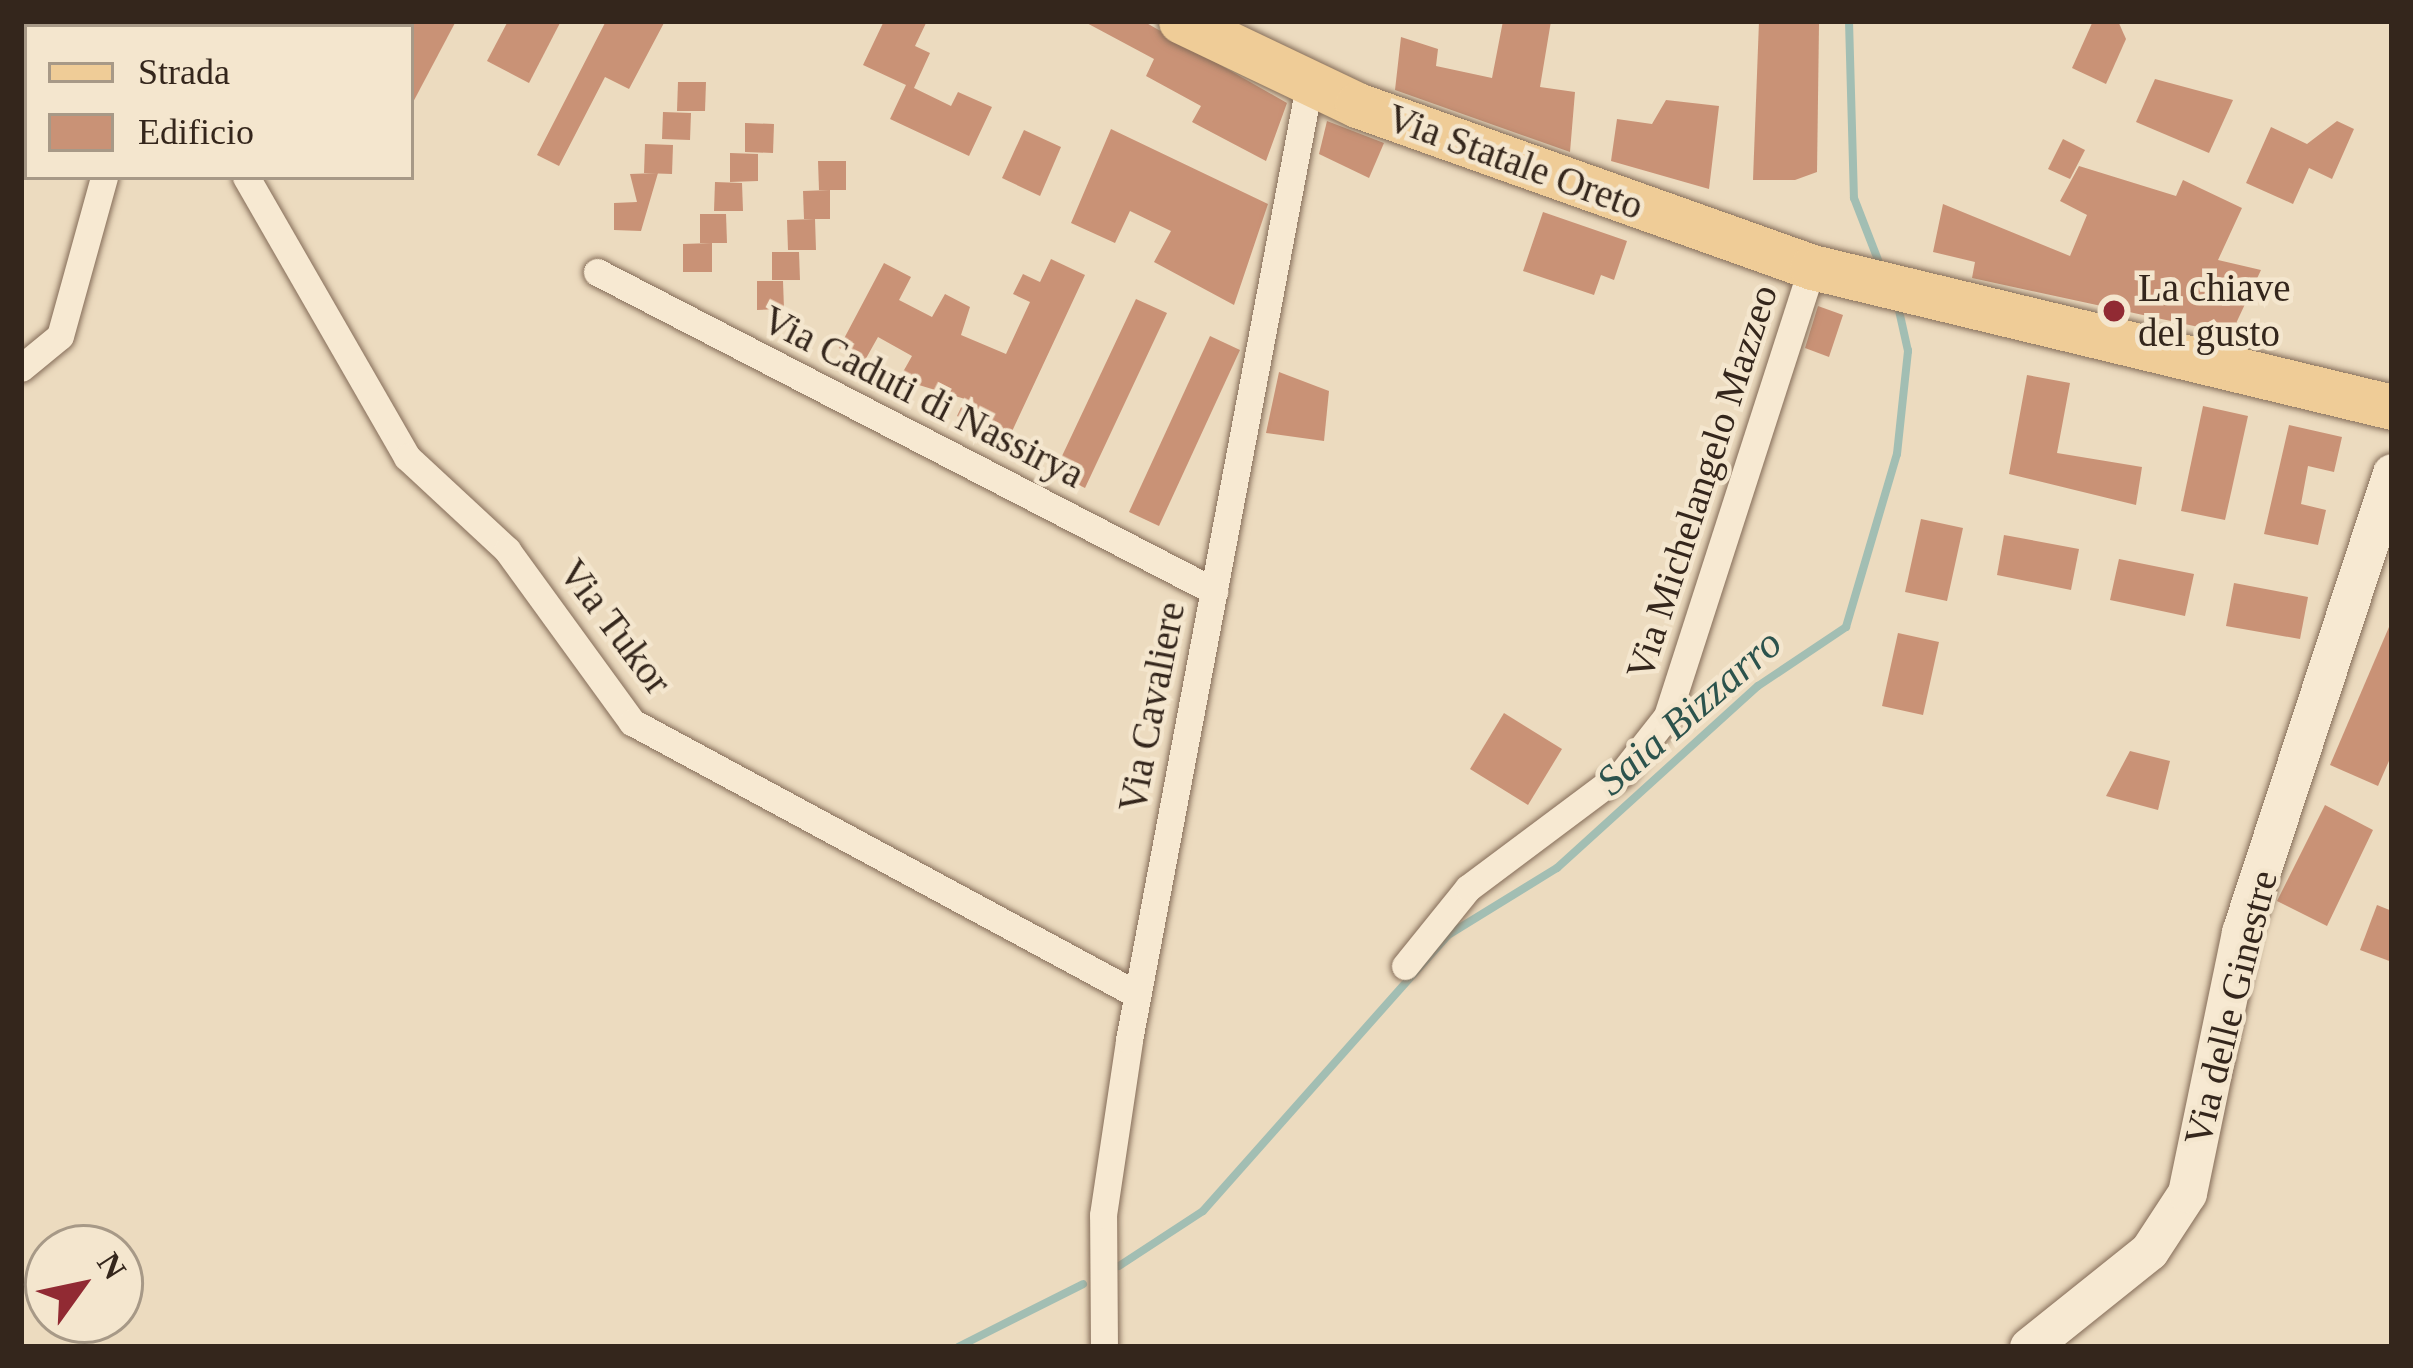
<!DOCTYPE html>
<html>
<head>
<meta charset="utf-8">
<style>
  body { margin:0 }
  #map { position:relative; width:2413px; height:1368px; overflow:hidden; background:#ecdbbf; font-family:Georgia,serif }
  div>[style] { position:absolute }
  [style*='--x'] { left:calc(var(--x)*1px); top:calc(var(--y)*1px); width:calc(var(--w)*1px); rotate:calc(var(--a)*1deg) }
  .stream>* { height:8px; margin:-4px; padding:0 4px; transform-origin:4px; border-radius:4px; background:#a2beb3 }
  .building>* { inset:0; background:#c99276 }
  .roads { filter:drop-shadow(0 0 3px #846c58) drop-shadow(0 0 3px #846c58) }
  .street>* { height:27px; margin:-13.5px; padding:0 13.5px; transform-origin:13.5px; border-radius:13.5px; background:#f7e9d2 }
  .secondary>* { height:39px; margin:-19.5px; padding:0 19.5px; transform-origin:19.5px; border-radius:19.5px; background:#f7e9d2 }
  .primary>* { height:45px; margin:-22.5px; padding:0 22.5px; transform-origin:22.5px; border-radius:22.5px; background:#efcc97 }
  .dots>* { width:33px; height:33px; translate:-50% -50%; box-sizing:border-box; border:6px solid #f4e6ce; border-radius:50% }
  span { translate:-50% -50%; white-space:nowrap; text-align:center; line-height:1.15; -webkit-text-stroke:9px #f4e6ce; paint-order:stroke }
  .street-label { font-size:39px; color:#34261c }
  .poi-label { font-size:39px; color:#34261c }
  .left { translate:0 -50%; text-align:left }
  .water-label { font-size:42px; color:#2c534d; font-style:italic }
  .frame { position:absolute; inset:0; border:24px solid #34261c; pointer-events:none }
  .legend { position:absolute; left:24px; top:24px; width:390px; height:156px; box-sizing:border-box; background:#f4e6ce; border:3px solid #a79987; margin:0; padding:15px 21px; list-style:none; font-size:36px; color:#34261c }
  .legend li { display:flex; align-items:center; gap:24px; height:60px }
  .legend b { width:60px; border:3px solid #a79987 }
  .north { position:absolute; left:24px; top:1224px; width:120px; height:120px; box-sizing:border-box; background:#f4e6ce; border:3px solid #a79987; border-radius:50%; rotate:57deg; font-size:33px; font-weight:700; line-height:48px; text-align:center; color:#34261c }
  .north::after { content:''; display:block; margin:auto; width:42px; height:54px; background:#912a33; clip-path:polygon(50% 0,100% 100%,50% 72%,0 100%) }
</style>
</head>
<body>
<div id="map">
  <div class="stream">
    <div style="--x:1849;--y:21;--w:177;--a:88.4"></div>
    <div style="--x:1854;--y:198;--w:72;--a:68.8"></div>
    <div style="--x:1119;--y:1266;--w:100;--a:-33.2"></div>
    <div style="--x:1203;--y:1211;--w:369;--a:-48.4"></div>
    <div style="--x:1448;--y:935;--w:128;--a:-31.6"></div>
    <div style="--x:1557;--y:868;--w:271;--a:-42.2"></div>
    <div style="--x:1758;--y:686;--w:106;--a:-33.8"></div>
    <div style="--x:1846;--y:627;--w:180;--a:-73.6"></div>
    <div style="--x:1897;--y:454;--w:104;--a:-83.9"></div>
    <div style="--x:1908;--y:351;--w:46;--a:-102.5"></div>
    <div style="--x:958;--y:1347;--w:140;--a:-26.7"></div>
  </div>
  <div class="building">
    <div style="clip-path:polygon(411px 21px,456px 21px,411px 106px)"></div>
    <div style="clip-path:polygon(508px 21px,561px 21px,529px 83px,487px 61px)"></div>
    <div style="clip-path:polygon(606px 21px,665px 21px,629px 89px,605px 77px,559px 166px,537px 155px)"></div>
    <div style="clip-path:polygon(884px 21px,927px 21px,915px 46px,930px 53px,914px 88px,951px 106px,958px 92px,992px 107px,969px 156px,890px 119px,906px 85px,863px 65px)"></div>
    <div style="clip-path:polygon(1083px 21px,1143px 21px,1287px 103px,1266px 161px,1192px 122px,1201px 106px,1146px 76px,1154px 59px)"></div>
    <div style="clip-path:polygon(1503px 21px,1551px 21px,1540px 87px,1575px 92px,1570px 152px,1395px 90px,1401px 37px,1438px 49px,1436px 66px,1492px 78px)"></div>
    <div style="clip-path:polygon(1759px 21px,1819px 24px,1817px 172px,1795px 180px,1753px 180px)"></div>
    <div style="clip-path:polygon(2093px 21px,2118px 21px,2126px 39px,2106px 84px,2072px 68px)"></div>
    <div style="clip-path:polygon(2155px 79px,2233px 100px,2209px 153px,2136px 122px)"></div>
    <div style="clip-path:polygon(678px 82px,706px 82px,705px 111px,677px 111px)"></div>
    <div style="clip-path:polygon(1666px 100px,1719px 106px,1709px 189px,1611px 161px,1617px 119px,1652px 124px)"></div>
    <div style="clip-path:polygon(663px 112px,691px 113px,690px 140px,662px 139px)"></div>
    <div style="clip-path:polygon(1327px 121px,1384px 143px,1369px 178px,1319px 154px)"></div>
    <div style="clip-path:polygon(2337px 121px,2354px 129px,2332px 179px,2309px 168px,2293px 204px,2246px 183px,2271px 127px,2307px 144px)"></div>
    <div style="clip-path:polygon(745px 123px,774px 124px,773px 153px,745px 152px)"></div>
    <div style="clip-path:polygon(1111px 129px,1268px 204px,1234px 305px,1154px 262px,1171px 231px,1130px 211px,1115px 243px,1071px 223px)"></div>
    <div style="clip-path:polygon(1024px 130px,1061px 147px,1040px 196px,1002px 178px)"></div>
    <div style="clip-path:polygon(2063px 139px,2085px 150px,2070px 179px,2048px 169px)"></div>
    <div style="clip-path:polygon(645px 144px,673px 145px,672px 174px,644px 173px)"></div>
    <div style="clip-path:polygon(730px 153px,758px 154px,758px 181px,730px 182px)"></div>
    <div style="clip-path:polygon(818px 161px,846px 161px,846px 190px,819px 190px)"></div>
    <div style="clip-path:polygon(2079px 166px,2176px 196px,2183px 180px,2242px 208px,2218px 260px,2261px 270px,2231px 334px,1972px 278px,1975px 262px,1933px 252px,1943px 204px,2070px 256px,2087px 215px,2060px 201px)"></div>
    <div style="clip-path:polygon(658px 173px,641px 231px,614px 230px,614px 203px,637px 202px,630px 174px)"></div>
    <div style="clip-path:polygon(715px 182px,742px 183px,743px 211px,714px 211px)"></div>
    <div style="clip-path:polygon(830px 190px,830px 219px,804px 219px,803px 191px)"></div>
    <div style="clip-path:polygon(1543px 212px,1627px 241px,1614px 280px,1601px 275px,1594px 295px,1523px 271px)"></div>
    <div style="clip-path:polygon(700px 214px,726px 214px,727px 243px,700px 243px)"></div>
    <div style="clip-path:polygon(815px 219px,816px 250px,788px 250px,787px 220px)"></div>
    <div style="clip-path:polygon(712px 243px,712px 272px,683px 272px,683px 244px)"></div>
    <div style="clip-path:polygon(772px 252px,799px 252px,800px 280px,772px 280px)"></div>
    <div style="clip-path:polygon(1051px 259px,1085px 275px,1008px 440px,957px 416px,965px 399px,899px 379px,912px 356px,878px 337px,864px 362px,839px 348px,884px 263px,911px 277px,899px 300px,932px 317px,945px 294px,970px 307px,961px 335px,1006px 354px,1030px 302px,1013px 294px,1023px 274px,1040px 282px)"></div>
    <div style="clip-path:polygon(757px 281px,783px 281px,784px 309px,757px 310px)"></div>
    <div style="clip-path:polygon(1136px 299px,1167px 313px,1085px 488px,1054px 473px)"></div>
    <div style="clip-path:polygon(1818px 306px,1843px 315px,1829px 357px,1805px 348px)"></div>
    <div style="clip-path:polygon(1210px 336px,1240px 350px,1159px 526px,1129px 512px)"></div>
    <div style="clip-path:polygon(1279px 372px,1329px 391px,1324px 441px,1266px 433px)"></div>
    <div style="clip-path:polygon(2027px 375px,2070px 383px,2057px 453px,2142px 467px,2136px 505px,2009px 474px)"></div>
    <div style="clip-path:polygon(2203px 406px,2248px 416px,2225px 520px,2181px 511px)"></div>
    <div style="clip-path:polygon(2289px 425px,2342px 437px,2334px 472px,2308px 466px,2301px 504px,2326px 510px,2318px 545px,2264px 534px)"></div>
    <div style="clip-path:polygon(1921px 519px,1963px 528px,1947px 601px,1905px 592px)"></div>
    <div style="clip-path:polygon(2004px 535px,2079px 549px,2071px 590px,1997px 575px)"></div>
    <div style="clip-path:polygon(2119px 559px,2194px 574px,2185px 616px,2110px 600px)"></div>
    <div style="clip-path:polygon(2234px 583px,2308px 597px,2300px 639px,2226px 626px)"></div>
    <div style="clip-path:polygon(2392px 620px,2392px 754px,2378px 786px,2330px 765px)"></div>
    <div style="clip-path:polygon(1898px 633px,1939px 642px,1923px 715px,1882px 706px)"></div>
    <div style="clip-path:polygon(1504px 713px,1562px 749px,1528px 805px,1470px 769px)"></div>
    <div style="clip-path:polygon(2130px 751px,2170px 761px,2158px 810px,2106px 796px)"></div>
    <div style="clip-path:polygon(2325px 805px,2373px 830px,2327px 926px,2277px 901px)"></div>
    <div style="clip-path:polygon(2377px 905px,2392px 911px,2392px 962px,2360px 950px)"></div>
  </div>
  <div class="roads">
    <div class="street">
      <div style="--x:180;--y:27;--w:9;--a:-41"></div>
      <div style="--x:246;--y:177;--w:323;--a:60.1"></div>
      <div style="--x:407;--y:457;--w:137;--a:42.9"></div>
      <div style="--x:507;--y:550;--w:213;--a:54"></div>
      <div style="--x:632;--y:722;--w:573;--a:28.35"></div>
      <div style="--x:597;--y:272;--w:695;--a:27.34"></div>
      <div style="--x:21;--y:368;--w:50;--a:-39.4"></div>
      <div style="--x:60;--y:336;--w:165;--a:-74.5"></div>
      <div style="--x:1405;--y:966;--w:100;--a:-51.1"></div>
      <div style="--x:1468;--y:888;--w:194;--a:-36.8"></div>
      <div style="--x:1623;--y:772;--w:71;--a:-51.8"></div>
      <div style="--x:1667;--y:716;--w:472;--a:-72.1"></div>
      <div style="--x:1104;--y:1347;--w:132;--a:-90.4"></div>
      <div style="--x:1103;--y:1215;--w:177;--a:-81.5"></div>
      <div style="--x:1129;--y:1040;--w:971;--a:-79.32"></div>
    </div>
    <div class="secondary">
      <div style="--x:2029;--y:1347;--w:154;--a:-38.7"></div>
      <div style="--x:2149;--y:1251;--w:69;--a:-56.8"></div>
      <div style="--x:2187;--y:1193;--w:267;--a:-78.3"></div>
      <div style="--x:2241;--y:932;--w:483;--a:-71.8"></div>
    </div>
    <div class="primary">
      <div style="--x:1181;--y:21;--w:195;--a:25.5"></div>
      <div style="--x:1357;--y:105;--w:483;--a:19.6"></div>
      <div style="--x:1812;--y:267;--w:597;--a:13.57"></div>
    </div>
  </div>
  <div class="dots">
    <div style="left:2114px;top:311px;background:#912a33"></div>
  </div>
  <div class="street-label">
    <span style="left:1515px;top:162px;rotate:20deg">Via Statale Oreto</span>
    <span style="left:923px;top:397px;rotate:27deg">Via Caduti di Nassirya</span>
    <span style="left:1702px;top:482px;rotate:-72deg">Via Michelangelo Mazzeo</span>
    <span style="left:615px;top:627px;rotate:53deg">Via Tukor</span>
    <span style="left:1152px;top:707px;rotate:-79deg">Via Cavaliere</span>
    <span style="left:2231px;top:1008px;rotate:-76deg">Via delle Ginestre</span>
  </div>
  <div class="poi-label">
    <span class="left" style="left:2138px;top:311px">La chiave<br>del gusto</span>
  </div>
  <div class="water-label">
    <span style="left:1689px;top:712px;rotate:-41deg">Saia Bizzarro</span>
  </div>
  <div class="frame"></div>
  <ul class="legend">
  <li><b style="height:15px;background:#efcc97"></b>Strada</li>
  <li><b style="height:33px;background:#c99276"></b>Edificio</li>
  </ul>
  <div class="north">N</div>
</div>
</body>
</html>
